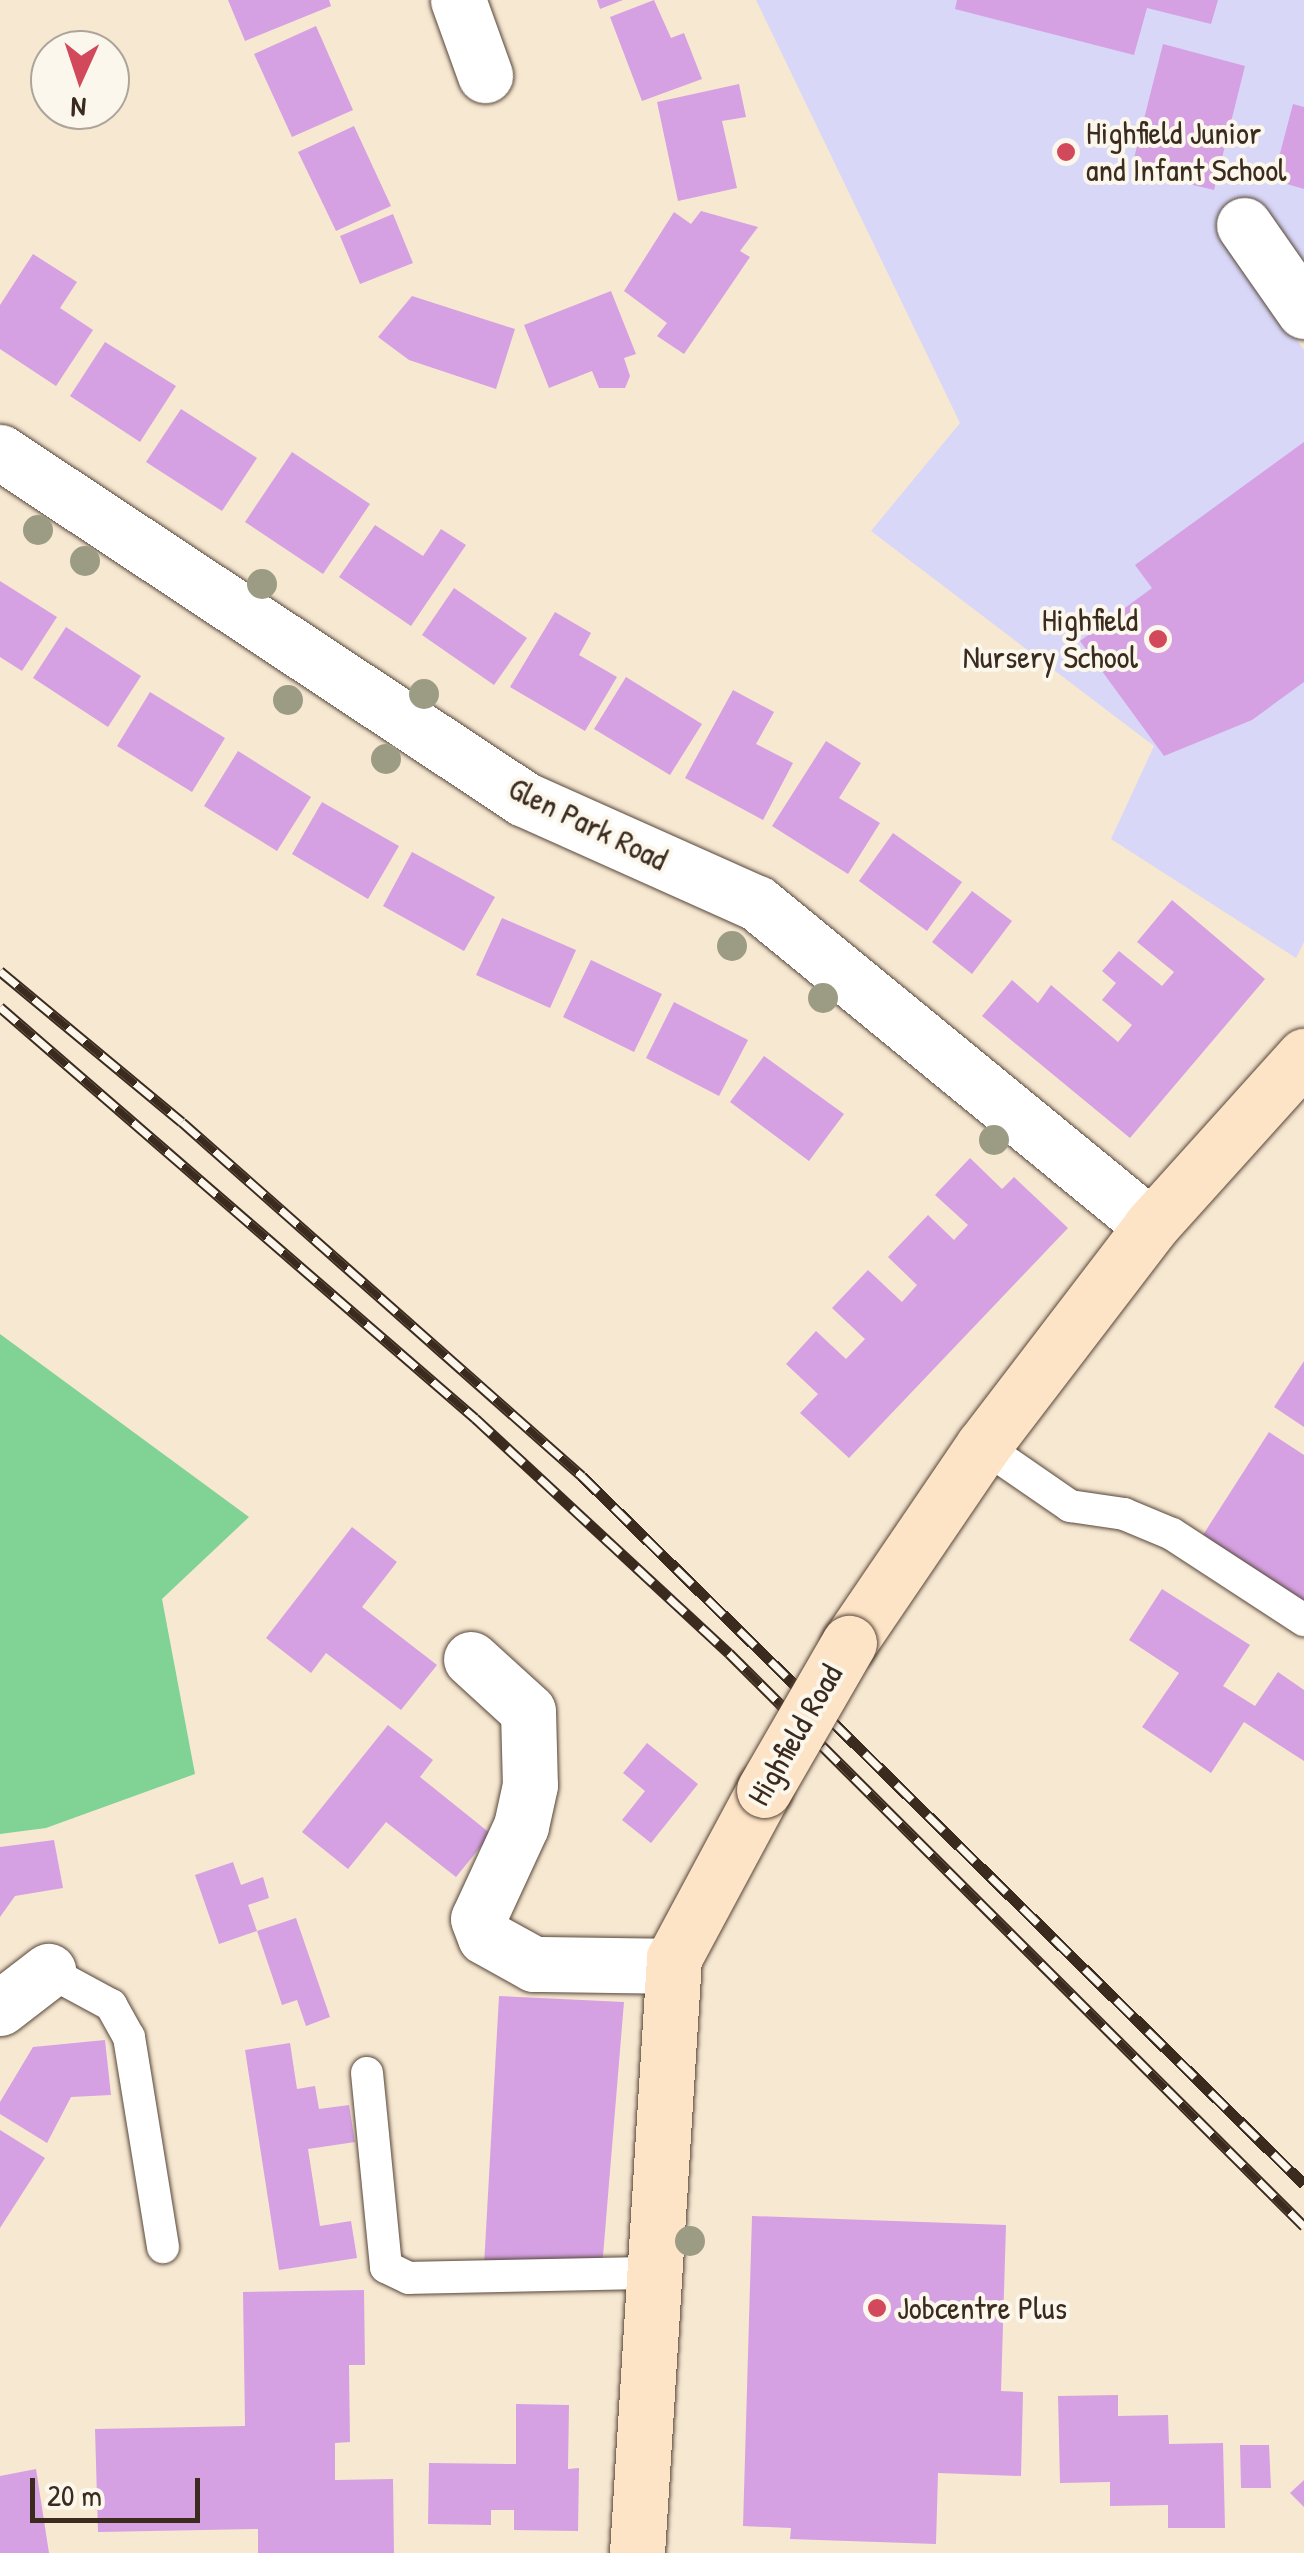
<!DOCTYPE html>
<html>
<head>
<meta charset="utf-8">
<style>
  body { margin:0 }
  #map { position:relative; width:1304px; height:2553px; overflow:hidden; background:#f7e8d2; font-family:"Patrick Hand",sans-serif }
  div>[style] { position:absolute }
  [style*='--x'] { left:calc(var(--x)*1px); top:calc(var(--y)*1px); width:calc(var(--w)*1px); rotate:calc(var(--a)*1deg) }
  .built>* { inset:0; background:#d8d7f8 }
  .green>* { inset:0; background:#80d395 }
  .building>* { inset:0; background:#d5a1e3 }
  .roads { filter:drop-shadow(0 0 2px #574639) drop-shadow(0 0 2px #574639) }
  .service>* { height:32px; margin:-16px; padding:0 16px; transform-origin:16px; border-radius:16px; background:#fff }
  .minor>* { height:55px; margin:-27.5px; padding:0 27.5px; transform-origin:27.5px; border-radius:27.5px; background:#fff }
  .secondary>* { height:55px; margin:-27.5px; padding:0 27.5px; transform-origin:27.5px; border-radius:27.5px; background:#fee4c6 }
  .rail>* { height:11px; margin-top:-5.5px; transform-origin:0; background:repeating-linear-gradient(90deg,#fbf7ec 0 22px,#3b2a1e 0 44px); box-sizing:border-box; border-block:2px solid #3b2a1e }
  .bridges { filter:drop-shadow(0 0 2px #574639) drop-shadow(0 0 2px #574639) }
  .secondary-bridge>* { height:55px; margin:-27.5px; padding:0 27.5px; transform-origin:27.5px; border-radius:27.5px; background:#fee4c6 }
  .trees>* { width:30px; height:30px; margin:-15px; border-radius:50%; background:#9b9c83 }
  .dots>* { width:28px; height:28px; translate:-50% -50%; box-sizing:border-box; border:5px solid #fbf7ec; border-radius:50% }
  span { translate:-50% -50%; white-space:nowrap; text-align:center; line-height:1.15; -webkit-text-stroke:8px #fbf7ec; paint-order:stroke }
  .poi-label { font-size:32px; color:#3b2a1e }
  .left { translate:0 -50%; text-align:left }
  .right { translate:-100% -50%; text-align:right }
  .street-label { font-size:32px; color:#3b2a1e }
  .north { position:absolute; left:30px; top:30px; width:100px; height:100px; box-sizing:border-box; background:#fbf7ec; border:2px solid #aea59a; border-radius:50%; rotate:183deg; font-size:28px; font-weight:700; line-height:40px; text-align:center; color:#3b2a1e }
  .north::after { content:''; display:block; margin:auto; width:35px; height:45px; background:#d1495b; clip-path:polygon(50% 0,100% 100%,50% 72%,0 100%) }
  .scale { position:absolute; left:30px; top:2478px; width:170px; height:45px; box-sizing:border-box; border:5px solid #3b2a1e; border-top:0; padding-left:12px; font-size:30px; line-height:35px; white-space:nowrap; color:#3b2a1e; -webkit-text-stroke:8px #fbf7ec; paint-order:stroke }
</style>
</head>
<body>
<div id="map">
  <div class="built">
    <div style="clip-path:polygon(756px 0,1304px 0,1304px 266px,1227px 237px,1304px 350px,1304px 942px,1296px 958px,1111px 839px,1154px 746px,871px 531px,960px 423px)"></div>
  </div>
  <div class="green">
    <div style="clip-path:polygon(0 1334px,249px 1517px,162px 1599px,195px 1774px,46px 1828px,0 1834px)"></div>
  </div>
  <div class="building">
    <div style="clip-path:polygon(228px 0,329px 0,331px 6px,245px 41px)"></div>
    <div style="clip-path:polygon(597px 0,623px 0,600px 9px)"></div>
    <div style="clip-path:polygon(654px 0,671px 38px,684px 33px,702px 79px,642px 101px,610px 17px)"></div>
    <div style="clip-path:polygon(957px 0,1218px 0,1211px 24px,1147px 8px,1134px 55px,955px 9px)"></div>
    <div style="clip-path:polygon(316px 26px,353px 110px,292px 137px,254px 54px)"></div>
    <div style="clip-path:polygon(1163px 44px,1245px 66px,1214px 190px,1131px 170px)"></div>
    <div style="clip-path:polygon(739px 84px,746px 117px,722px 121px,737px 188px,678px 201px,657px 102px)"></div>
    <div style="clip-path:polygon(1293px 104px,1304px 107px,1304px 189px,1273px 180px)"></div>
    <div style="clip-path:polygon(354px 126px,391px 206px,336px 231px,298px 152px)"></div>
    <div style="clip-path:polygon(701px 211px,758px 227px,740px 251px,750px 257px,684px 354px,657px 336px,667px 323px,624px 291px,674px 212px,691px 224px)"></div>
    <div style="clip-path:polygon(393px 214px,413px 263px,360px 284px,340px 236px)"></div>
    <div style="clip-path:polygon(33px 254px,77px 282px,60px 308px,93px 330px,56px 386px,0 349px,0 305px)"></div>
    <div style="clip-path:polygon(611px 291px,636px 354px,624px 358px,630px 376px,625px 388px,599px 388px,592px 371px,549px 388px,524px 325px)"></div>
    <div style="clip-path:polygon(412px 296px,515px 329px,496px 389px,409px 360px,378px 337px)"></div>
    <div style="clip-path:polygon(105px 342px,176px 386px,140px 442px,70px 396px)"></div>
    <div style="clip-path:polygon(181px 409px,257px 458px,222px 511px,146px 462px)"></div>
    <div style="clip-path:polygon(1304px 442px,1304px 682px,1252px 720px,1164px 756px,1080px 641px,1152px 588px,1135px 565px)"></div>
    <div style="clip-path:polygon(292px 452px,370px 504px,323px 574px,245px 522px)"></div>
    <div style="clip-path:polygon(375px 525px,423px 556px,441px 529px,466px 545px,411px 626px,339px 577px)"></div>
    <div style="clip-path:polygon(0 581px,57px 617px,22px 671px,0 657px)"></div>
    <div style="clip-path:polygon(454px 588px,527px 638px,494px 685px,422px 635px)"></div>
    <div style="clip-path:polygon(555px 612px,591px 633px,579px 655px,617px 677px,585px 731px,510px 687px)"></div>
    <div style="clip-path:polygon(66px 627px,141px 676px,108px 727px,33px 678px)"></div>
    <div style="clip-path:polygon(626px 677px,702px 724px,670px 775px,594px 729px)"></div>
    <div style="clip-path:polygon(733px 690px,774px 712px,756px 744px,793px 763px,763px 820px,685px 778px)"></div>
    <div style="clip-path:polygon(150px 692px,225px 738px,192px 792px,117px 746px)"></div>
    <div style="clip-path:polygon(826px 741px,861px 763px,839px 798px,880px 823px,848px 874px,772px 826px)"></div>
    <div style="clip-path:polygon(238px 751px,311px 797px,277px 851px,204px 806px)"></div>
    <div style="clip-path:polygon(322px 802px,399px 846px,368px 899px,292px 854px)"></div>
    <div style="clip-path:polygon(893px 833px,962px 882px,927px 931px,859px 881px)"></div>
    <div style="clip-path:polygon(412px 852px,495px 897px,464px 951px,383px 906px)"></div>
    <div style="clip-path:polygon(972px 891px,1012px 921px,972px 974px,932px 942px)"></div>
    <div style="clip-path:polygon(1172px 900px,1265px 979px,1130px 1138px,982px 1016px,1012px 980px,1038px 1003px,1051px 985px,1118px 1042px,1132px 1025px,1102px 1000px,1116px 983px,1102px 971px,1119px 951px,1162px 986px,1174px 972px,1137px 942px)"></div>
    <div style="clip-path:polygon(502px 918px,576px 950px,550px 1008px,476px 975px)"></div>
    <div style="clip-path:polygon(591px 960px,662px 994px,634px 1052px,563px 1017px)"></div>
    <div style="clip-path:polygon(674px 1002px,748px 1040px,719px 1096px,646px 1058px)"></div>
    <div style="clip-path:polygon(764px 1056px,844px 1114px,809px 1161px,730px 1102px)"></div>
    <div style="clip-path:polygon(970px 1158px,1002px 1189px,1014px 1177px,1068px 1228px,849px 1458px,800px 1413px,818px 1394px,786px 1364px,816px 1331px,846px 1359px,865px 1339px,832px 1308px,868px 1270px,902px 1302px,917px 1285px,888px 1257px,928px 1215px,954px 1240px,968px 1225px,935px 1195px)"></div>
    <div style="clip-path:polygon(1304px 1361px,1304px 1427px,1274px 1407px)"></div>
    <div style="clip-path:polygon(1269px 1432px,1304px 1455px,1304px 1605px,1201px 1538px)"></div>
    <div style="clip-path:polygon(352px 1527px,397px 1562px,362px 1607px,437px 1665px,401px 1710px,326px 1653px,311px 1673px,266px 1638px)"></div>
    <div style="clip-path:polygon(1162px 1589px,1250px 1645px,1223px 1686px,1255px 1706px,1278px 1672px,1304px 1690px,1304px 1761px,1244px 1722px,1211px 1773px,1142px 1727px,1179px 1673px,1129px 1640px)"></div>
    <div style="clip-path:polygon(388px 1725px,433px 1760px,420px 1777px,491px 1834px,456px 1877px,386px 1822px,348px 1869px,302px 1832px)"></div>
    <div style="clip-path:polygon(647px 1743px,698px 1784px,651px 1843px,622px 1820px,645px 1791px,623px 1773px)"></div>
    <div style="clip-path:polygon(54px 1840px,63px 1888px,15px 1896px,0 1917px,0 1847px)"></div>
    <div style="clip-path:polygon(233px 1862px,241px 1885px,263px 1877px,269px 1898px,248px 1905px,257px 1931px,219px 1944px,195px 1875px)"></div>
    <div style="clip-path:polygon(296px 1918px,330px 2017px,306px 2026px,297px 2000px,282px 2005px,257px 1931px)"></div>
    <div style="clip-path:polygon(499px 1996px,624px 2002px,602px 2268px,484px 2266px)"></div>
    <div style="clip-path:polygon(105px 2040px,111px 2095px,71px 2097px,47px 2143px,0 2114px,0 2102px,33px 2047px)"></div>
    <div style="clip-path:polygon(290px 2043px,297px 2089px,315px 2086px,319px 2109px,349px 2105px,355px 2142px,308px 2149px,320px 2226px,351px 2221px,357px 2258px,279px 2270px,245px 2050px)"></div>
    <div style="clip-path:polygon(0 2130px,45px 2158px,0 2228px)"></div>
    <div style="clip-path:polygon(752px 2216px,1006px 2225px,1001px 2391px,1023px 2392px,1021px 2476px,938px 2473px,936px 2544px,790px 2539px,791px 2528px,743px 2526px)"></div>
    <div style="clip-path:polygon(364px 2290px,365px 2365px,349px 2365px,350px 2442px,335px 2443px,335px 2480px,393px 2479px,394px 2553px,258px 2553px,258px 2529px,98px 2532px,95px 2429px,245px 2426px,243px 2292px)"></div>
    <div style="clip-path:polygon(1118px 2395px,1118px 2416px,1168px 2415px,1169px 2444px,1223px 2443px,1225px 2528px,1168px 2528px,1168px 2505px,1110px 2506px,1110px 2482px,1060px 2483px,1058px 2396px)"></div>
    <div style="clip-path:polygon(516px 2404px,569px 2405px,568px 2469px,579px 2468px,578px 2531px,514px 2530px,514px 2510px,491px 2510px,491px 2525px,428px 2524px,429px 2463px,516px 2464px)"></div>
    <div style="clip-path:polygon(1240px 2445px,1269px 2445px,1271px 2488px,1241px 2488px)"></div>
    <div style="clip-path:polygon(36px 2469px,49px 2553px,0 2553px,0 2476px)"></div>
    <div style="clip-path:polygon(1304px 2480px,1304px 2507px,1290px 2493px)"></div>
  </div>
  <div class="roads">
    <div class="service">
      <div style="--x:983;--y:1446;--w:106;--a:34.6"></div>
      <div style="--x:1070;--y:1506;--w:55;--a:8.4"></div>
      <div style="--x:1124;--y:1514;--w:52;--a:22.6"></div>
      <div style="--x:1172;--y:1534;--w:158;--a:33.1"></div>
      <div style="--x:48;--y:1971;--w:72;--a:28.4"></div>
      <div style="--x:111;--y:2005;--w:37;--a:61"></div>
      <div style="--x:129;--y:2037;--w:213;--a:80.8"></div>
      <div style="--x:367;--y:2073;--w:195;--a:84.4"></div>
      <div style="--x:386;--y:2267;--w:25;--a:26"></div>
      <div style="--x:409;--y:2278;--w:243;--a:-1.2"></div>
    </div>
    <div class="minor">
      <div style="--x:458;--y:0;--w:80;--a:70.2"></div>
      <div style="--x:1244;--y:225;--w:105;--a:55.1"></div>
      <div style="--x:0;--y:452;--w:628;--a:33.51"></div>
      <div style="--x:524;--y:799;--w:255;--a:24.1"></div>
      <div style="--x:757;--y:903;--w:509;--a:39.34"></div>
      <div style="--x:471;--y:1659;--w:77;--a:42.4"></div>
      <div style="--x:528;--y:1711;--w:74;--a:88.5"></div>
      <div style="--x:530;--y:1785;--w:42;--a:102.4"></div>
      <div style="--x:521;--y:1826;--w:102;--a:114.8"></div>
      <div style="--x:478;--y:1919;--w:19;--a:69"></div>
      <div style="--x:485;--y:1937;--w:56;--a:28.9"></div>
      <div style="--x:534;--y:1964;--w:139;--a:0.8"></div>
      <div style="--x:0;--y:2008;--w:61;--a:-37.6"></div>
    </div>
    <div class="secondary">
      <div style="--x:849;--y:1643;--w:238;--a:-55.8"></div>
      <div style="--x:983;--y:1446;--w:277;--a:-52.6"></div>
      <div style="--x:1151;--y:1226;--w:229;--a:-48"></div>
      <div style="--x:637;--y:2553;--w:596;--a:-86.44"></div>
      <div style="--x:674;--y:1958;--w:191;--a:-61.8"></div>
    </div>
  </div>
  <div class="rail">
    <div style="--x:0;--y:971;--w:236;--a:39.7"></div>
    <div style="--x:182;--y:1122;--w:534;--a:41.51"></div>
    <div style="--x:582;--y:1476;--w:1011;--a:44.44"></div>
    <div style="--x:0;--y:1007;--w:628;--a:40.87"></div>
    <div style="--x:475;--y:1418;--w:346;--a:42.8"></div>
    <div style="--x:729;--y:1653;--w:812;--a:44.9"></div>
  </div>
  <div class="bridges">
    <div class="secondary-bridge">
      <div style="--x:764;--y:1790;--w:170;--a:-60"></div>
    </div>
  </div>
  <div class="trees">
    <div style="left:38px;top:530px"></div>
    <div style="left:85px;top:561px"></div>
    <div style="left:262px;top:584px"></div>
    <div style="left:424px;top:694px"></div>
    <div style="left:288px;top:700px"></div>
    <div style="left:386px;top:759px"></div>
    <div style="left:732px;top:946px"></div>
    <div style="left:823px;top:998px"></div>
    <div style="left:994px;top:1140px"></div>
    <div style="left:690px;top:2241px"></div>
  </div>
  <div class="dots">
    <div style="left:1066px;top:152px;background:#d1495b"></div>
    <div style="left:1158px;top:639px;background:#d1495b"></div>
    <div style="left:877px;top:2308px;background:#d1495b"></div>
  </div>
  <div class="poi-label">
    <span class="left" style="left:1086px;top:152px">Highfield Junior<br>and Infant School</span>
    <span class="right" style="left:1138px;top:639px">Highfield<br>Nursery School</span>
    <span class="left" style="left:897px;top:2308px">Jobcentre Plus</span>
  </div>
  <div class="street-label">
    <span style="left:588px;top:824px;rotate:26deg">Glen Park Road</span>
    <span style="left:795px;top:1735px;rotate:-60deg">Highfield Road</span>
  </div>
  <div class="north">N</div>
  <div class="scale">20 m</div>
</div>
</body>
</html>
